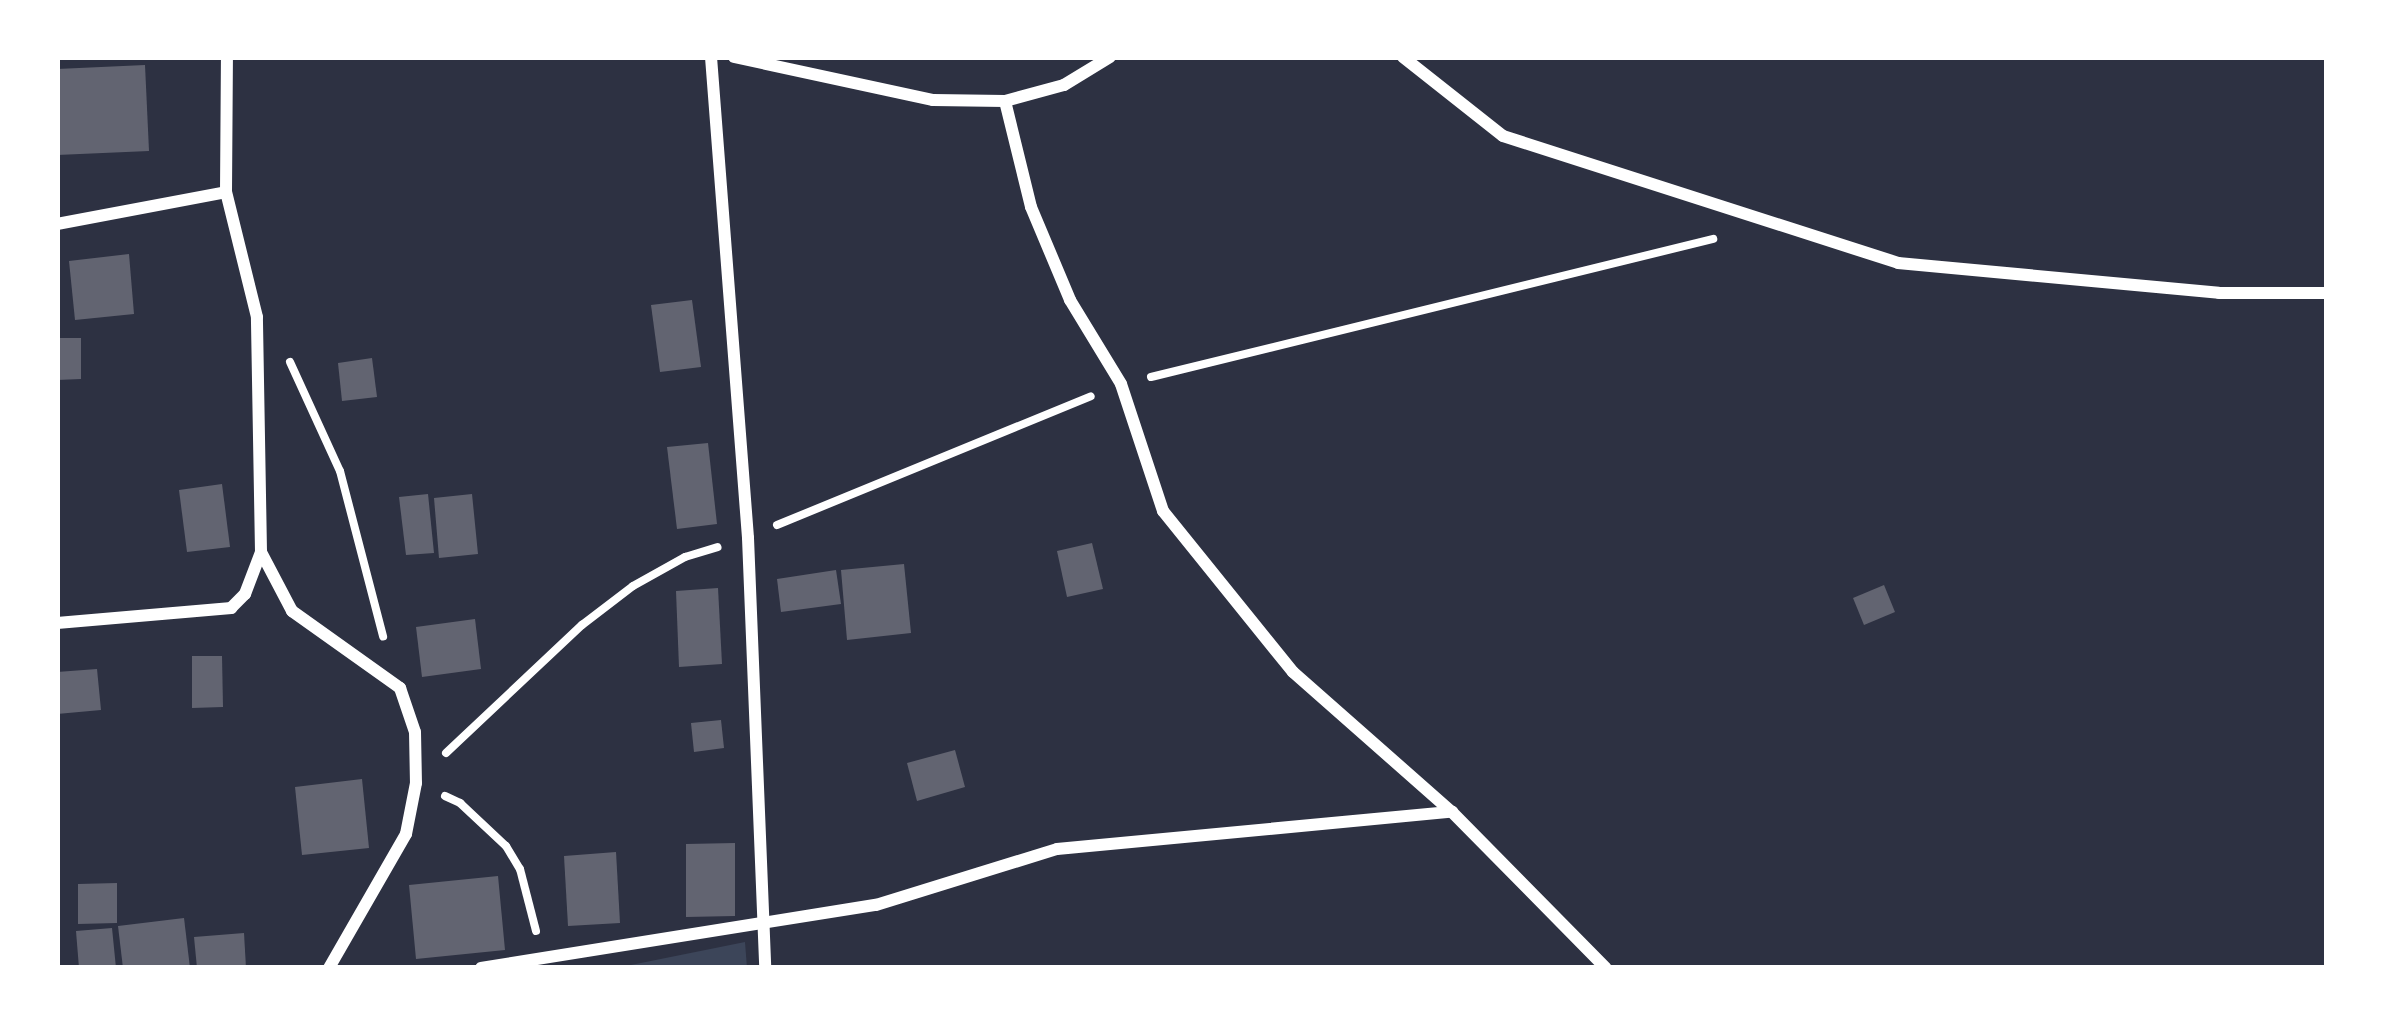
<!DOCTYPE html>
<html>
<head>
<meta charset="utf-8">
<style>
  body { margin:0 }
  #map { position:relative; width:2384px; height:1025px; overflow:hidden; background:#2d3142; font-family:"Fira Sans",sans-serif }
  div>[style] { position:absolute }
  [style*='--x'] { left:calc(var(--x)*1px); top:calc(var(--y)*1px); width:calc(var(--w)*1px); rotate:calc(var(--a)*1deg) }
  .green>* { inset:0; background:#3c4559 }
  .building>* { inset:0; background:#626471 }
  .path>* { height:8px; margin:-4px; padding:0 4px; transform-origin:4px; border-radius:4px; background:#fff }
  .minor>* { height:12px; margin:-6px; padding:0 6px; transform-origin:6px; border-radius:6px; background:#fff }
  span { translate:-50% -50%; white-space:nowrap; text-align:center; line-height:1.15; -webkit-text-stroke:9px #fff; paint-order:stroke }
  .frame { position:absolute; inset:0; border:60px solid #fff; pointer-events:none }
</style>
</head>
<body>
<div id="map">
  <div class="green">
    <div style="clip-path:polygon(745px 942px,747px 968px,616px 968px)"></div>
  </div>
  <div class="building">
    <div style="clip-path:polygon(145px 65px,149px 151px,57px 155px,57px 69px)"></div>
    <div style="clip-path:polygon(129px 254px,134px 314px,75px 320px,69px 261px)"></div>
    <div style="clip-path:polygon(692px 300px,701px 367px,660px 372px,651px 305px)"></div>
    <div style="clip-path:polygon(57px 338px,81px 338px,81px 379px,57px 380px)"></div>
    <div style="clip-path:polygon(372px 358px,377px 397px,342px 401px,338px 363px)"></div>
    <div style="clip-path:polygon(708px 443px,717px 524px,677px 529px,667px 447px)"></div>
    <div style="clip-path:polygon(222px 484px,230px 547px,187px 552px,179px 490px)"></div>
    <div style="clip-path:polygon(428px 494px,434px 553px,406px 555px,399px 497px)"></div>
    <div style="clip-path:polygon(472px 494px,478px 554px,439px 558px,434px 498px)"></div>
    <div style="clip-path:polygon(1092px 543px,1103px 589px,1067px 597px,1057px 551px)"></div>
    <div style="clip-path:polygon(904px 564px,911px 633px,847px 640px,841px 570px)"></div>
    <div style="clip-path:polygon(836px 570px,841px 604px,781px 612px,777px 579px)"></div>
    <div style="clip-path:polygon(1884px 585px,1895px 612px,1864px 625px,1853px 598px)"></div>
    <div style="clip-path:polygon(718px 588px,722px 664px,679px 667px,676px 591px)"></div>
    <div style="clip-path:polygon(475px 619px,481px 669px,422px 677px,416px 627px)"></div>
    <div style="clip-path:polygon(192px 656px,222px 656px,223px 707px,192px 708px)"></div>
    <div style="clip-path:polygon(97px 669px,101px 710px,57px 714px,57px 672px)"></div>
    <div style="clip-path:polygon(721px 720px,724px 748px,694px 752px,691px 723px)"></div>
    <div style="clip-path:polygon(955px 750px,965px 787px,917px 801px,907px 763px)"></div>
    <div style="clip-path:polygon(362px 779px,369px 848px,302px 855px,295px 787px)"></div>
    <div style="clip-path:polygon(735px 843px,735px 916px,686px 917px,686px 844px)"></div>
    <div style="clip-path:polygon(616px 852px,620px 923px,568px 926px,564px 856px)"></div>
    <div style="clip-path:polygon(498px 876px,505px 950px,416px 959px,409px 885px)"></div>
    <div style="clip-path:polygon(117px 883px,117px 923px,78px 924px,78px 884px)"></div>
    <div style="clip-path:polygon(184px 918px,190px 968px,123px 968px,118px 926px)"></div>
    <div style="clip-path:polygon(112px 928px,116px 968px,79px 968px,76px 931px)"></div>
    <div style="clip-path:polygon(244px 933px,246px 968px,197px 968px,194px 937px)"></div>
  </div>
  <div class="path">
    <div style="--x:290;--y:362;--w:120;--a:65.4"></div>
    <div style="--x:340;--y:471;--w:171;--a:75.4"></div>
    <div style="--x:1151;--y:377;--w:579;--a:-13.8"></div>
    <div style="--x:777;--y:525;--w:339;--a:-22.3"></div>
    <div style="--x:446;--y:753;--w:187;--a:-43.3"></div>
    <div style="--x:582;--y:625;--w:64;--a:-37.4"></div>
    <div style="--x:633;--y:586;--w:60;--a:-29.1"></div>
    <div style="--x:685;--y:557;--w:34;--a:-17"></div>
    <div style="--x:445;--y:796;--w:17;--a:25"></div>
    <div style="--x:460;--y:803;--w:63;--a:43.1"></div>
    <div style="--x:506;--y:846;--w:27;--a:59"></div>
    <div style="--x:520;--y:869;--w:64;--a:75.5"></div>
  </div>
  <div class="minor">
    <div style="--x:711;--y:57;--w:482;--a:85.6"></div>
    <div style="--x:748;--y:538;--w:430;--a:87.7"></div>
    <div style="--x:734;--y:57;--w:204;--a:12.2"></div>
    <div style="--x:933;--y:100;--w:72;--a:0.8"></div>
    <div style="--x:1005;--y:101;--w:61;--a:-15.2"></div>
    <div style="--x:1064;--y:85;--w:54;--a:-31.3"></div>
    <div style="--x:1403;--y:57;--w:127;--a:38.3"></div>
    <div style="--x:1503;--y:136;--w:415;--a:17.8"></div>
    <div style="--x:1898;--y:263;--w:322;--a:5.3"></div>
    <div style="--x:2219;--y:293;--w:108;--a:0"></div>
    <div style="--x:1005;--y:101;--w:109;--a:76.2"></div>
    <div style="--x:1031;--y:207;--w:101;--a:67.2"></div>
    <div style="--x:1070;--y:300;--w:98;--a:58.7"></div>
    <div style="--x:1121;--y:384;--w:134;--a:71.7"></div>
    <div style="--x:1163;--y:511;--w:207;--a:51.1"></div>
    <div style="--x:1293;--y:672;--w:212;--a:41.4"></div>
    <div style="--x:1452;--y:812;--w:219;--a:45.4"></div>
    <div style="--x:57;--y:224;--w:172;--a:-10.7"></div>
    <div style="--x:261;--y:552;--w:67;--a:62.3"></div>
    <div style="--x:292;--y:611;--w:133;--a:35.5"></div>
    <div style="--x:400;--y:688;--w:46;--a:71.2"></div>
    <div style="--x:415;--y:732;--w:51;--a:88.9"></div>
    <div style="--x:416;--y:783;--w:52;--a:101.1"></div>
    <div style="--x:406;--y:834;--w:155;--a:119.9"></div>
    <div style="--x:57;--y:623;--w:175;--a:-4.9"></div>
    <div style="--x:231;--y:608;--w:20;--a:-45"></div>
    <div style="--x:245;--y:594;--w:45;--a:-69.1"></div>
    <div style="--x:261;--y:552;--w:235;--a:-91"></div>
    <div style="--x:257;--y:317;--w:129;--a:-103.9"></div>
    <div style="--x:226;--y:192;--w:135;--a:-89.6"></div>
    <div style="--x:481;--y:968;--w:400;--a:-9.1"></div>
    <div style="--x:876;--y:905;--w:189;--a:-17.2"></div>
    <div style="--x:1057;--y:849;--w:397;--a:-5.4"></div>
  </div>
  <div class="frame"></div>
</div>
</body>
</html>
